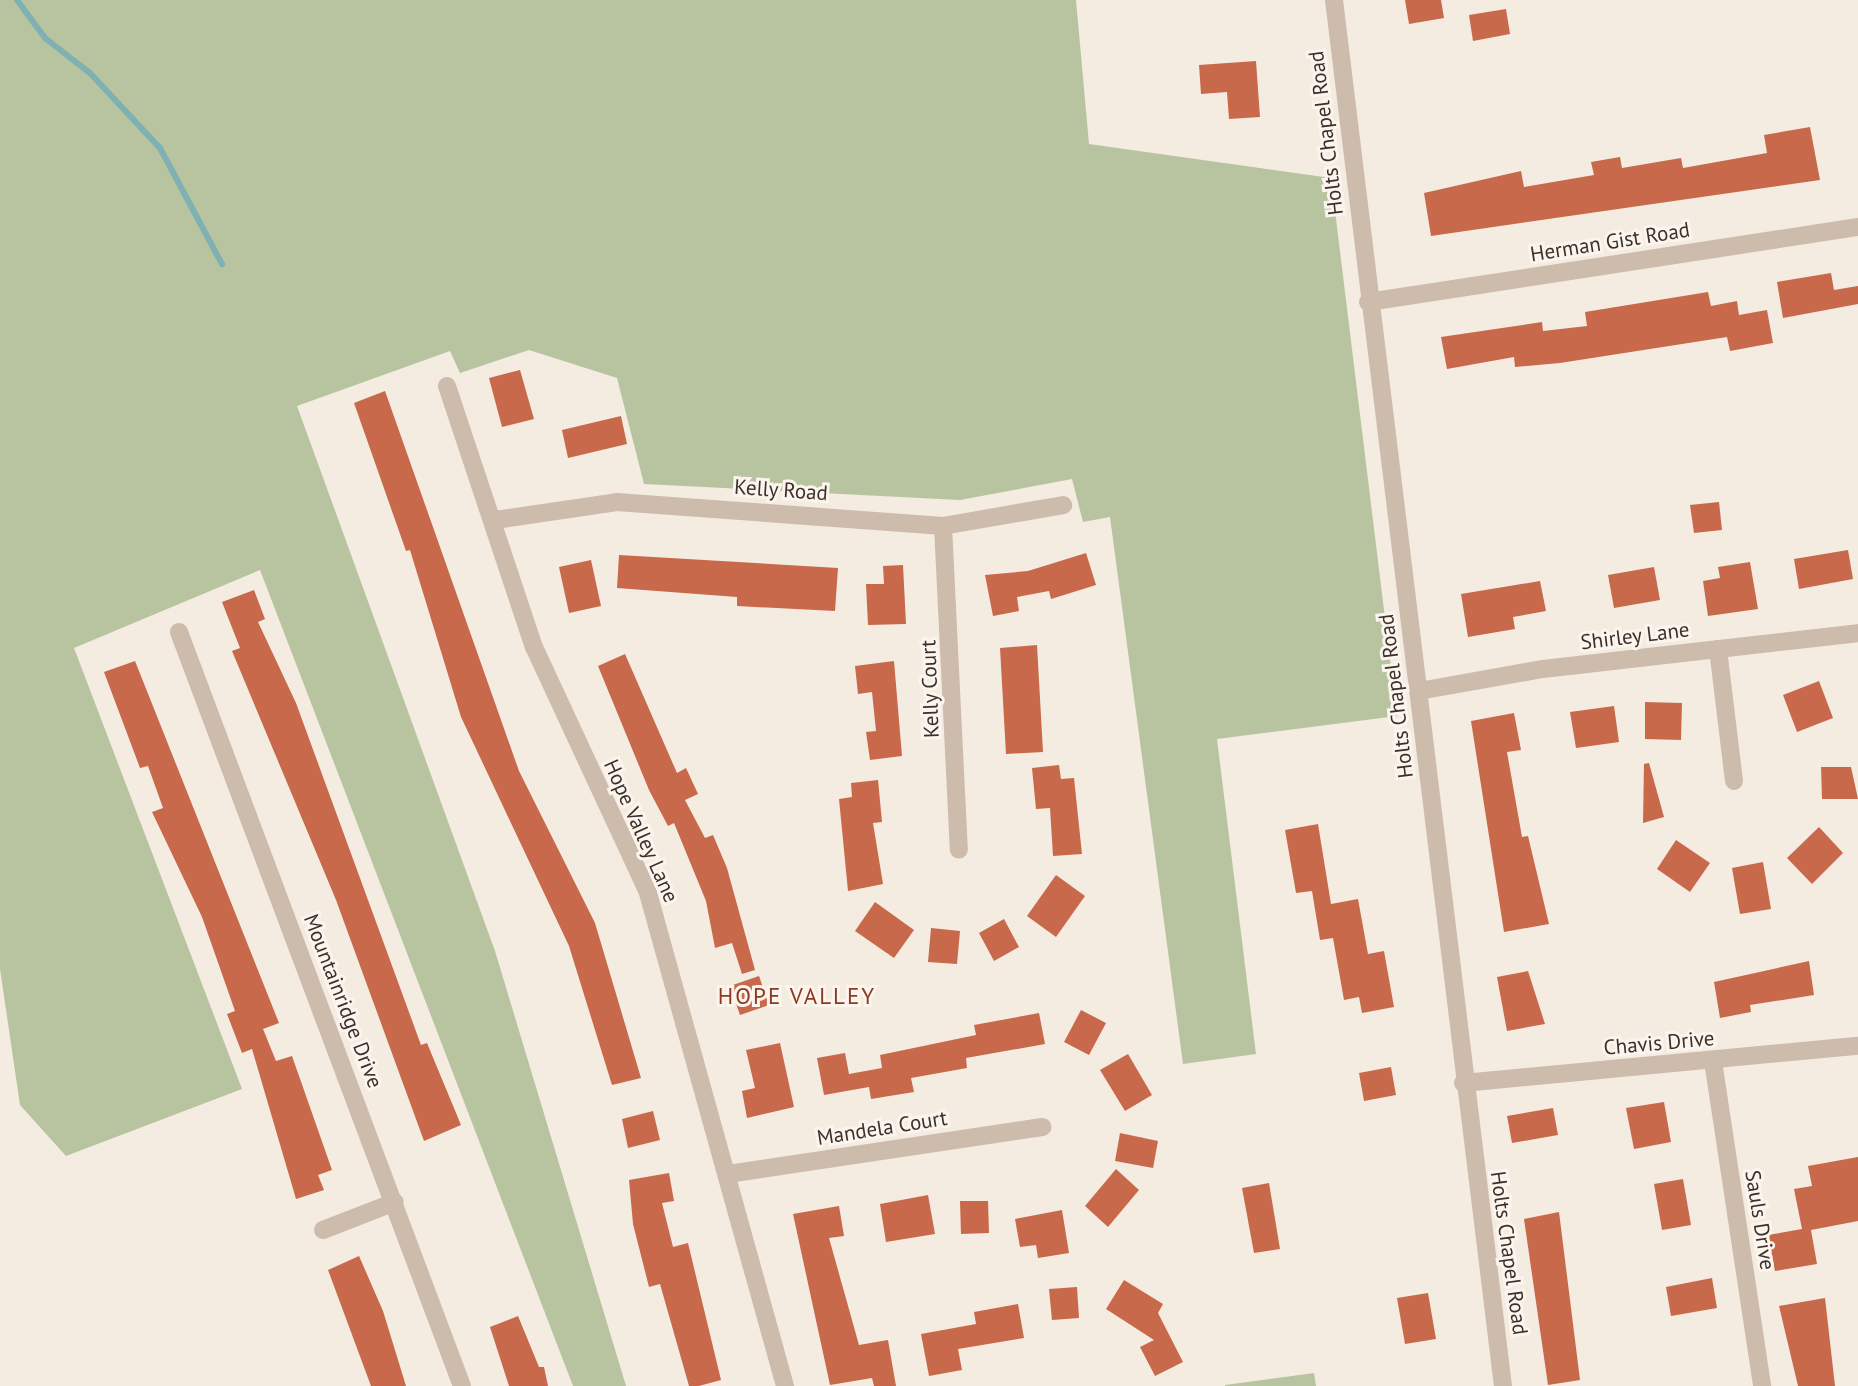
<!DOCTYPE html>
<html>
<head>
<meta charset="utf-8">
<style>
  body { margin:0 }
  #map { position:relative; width:1858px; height:1386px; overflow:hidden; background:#f4ebe1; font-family:"PT Sans",sans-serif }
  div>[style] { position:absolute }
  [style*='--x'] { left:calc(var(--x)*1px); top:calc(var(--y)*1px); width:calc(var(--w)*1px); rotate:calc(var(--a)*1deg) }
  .green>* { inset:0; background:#b8c4a0 }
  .stream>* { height:6px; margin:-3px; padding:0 3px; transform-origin:3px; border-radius:3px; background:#7fb0b2 }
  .building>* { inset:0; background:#c8694b }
  .minor>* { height:18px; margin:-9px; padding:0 9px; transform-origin:9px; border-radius:9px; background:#cdbbac }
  span { translate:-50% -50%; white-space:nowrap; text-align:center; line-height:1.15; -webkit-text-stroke:6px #fbf5ee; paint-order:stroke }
  .street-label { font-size:21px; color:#3b302b }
  .neighbourhood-label { font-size:23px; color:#8c3b22; letter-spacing:2px }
</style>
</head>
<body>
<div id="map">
  <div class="green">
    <div style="clip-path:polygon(0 0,1076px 0,1089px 144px,1331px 178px,1397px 716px,1217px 739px,1256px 1054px,1183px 1064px,1110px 517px,1083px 522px,1072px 479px,960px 500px,644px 484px,617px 378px,529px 350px,460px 373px,450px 351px,297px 406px,495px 951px,626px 1386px,573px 1386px,260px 570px,74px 648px,242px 1089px,66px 1156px,20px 1105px,0 969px)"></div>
    <div style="clip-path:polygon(1314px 1373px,1316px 1386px,1225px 1386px,1225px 1385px)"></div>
  </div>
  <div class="stream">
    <div style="--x:17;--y:0;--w:47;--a:53.6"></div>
    <div style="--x:45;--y:38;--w:57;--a:37.9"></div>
    <div style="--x:90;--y:73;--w:103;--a:47"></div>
    <div style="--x:160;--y:148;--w:132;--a:61.9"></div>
  </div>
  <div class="building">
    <div style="clip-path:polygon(1405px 0,1441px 0,1444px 18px,1409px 24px)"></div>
    <div style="clip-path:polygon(1506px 9px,1510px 34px,1473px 41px,1469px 15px)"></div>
    <div style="clip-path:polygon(1256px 61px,1260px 117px,1229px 119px,1227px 92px,1201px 94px,1199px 65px)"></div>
    <div style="clip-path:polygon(1810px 127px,1820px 180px,1431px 236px,1424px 193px,1521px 171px,1524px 187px,1594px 175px,1591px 162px,1620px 157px,1622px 168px,1681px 158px,1683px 168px,1767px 153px,1764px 135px)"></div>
    <div style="clip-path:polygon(1831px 273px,1834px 290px,1858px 286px,1858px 304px,1783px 318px,1777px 282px)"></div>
    <div style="clip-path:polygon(1708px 292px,1711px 306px,1737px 301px,1739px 315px,1767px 310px,1773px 343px,1730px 351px,1727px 337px,1560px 363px,1515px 367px,1514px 357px,1447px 369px,1441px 337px,1542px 322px,1543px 331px,1587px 326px,1585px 312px)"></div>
    <div style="clip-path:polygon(520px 370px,534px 419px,502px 427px,489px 378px)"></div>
    <div style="clip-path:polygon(385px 391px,519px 771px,595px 923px,641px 1078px,612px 1085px,569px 946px,461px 717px,410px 550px,406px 551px,354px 403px)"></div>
    <div style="clip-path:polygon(621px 416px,627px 444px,568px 458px,562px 430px)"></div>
    <div style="clip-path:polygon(1719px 502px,1722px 530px,1694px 533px,1690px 505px)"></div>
    <div style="clip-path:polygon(1848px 550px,1853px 579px,1799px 589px,1794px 559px)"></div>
    <div style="clip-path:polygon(1086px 553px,1096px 585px,1051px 599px,1049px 591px,1017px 597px,1019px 611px,993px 616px,985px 575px,1028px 571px)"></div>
    <div style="clip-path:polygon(619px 555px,838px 568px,835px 611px,737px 606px,737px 597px,617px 588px)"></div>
    <div style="clip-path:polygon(591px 560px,601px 606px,569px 613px,559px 567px)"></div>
    <div style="clip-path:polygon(1750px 562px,1758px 609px,1708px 616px,1703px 581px,1720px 578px,1718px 567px)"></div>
    <div style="clip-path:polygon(903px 565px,906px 624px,868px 625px,866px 584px,884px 584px,883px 566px)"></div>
    <div style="clip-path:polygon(1654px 567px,1660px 600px,1614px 608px,1608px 575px)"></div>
    <div style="clip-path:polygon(1540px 581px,1546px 611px,1513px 617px,1515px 629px,1468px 637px,1461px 594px)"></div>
    <div style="clip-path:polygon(254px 590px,265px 619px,258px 622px,296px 703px,421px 1045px,427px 1043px,461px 1125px,424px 1141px,336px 900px,232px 651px,240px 648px,222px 602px)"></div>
    <div style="clip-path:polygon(1037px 645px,1043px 752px,1006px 754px,1000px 648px)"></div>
    <div style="clip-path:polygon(625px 654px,677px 773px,686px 768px,698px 794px,685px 800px,705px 838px,713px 835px,727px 868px,755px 970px,742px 974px,732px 943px,715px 948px,706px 901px,674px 823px,668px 826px,649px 790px,598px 666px)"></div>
    <div style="clip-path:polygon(135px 661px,279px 1023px,263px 1029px,276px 1061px,292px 1056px,332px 1170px,318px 1175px,324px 1190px,296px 1199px,252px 1049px,242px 1053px,227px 1014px,235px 1011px,202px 917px,152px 812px,163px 808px,148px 766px,140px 768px,104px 672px)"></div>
    <div style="clip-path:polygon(894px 661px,902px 756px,870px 760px,866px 732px,876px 731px,872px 692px,858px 694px,855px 666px)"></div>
    <div style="clip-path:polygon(1819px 681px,1833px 718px,1797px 732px,1783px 695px)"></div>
    <div style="clip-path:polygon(1645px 702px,1682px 703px,1681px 740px,1645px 739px)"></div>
    <div style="clip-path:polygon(1614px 706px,1619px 742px,1576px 748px,1570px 712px)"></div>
    <div style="clip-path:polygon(1514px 713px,1521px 750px,1507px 752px,1522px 837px,1528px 836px,1549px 924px,1504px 932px,1471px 721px)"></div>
    <div style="clip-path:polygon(1649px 763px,1664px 817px,1643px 823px,1644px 764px)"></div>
    <div style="clip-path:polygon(1059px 765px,1061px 779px,1074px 778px,1082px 854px,1053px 856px,1050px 808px,1036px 809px,1032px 768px)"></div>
    <div style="clip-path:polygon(1821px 767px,1851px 767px,1858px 799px,1822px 799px)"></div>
    <div style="clip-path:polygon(878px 780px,882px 822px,873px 823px,883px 884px,848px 891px,839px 799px,852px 797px,851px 783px)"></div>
    <div style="clip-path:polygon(1318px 824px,1331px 904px,1358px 899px,1368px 954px,1384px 951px,1394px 1007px,1362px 1013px,1359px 997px,1344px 1000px,1333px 938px,1320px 940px,1312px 891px,1296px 893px,1285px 830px)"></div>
    <div style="clip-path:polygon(1819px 827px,1843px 853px,1812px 884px,1787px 858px)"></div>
    <div style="clip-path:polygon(1676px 840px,1710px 863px,1690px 892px,1657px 869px)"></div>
    <div style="clip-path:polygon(1763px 862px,1771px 909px,1740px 914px,1732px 868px)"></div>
    <div style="clip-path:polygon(1056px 875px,1085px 896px,1056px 937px,1027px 916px)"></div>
    <div style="clip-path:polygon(875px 902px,914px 930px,894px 958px,855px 931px)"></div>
    <div style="clip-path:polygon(1004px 919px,1019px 947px,994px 961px,979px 933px)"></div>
    <div style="clip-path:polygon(931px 928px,960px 931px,957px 964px,928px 962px)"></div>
    <div style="clip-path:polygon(1809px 961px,1814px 995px,1750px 1005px,1751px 1012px,1720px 1018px,1714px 982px)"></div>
    <div style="clip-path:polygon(1528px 971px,1545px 1024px,1507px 1031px,1497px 977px)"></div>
    <div style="clip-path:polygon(759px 976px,769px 1005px,740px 1015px,730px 986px)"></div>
    <div style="clip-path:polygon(1081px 1010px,1106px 1023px,1089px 1055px,1064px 1042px)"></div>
    <div style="clip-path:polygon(1039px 1013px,1045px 1044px,966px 1058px,967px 1068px,911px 1078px,914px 1092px,871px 1099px,869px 1087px,824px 1095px,817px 1058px,845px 1053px,849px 1074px,882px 1068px,880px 1055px,976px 1035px,974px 1025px)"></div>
    <div style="clip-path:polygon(780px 1043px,794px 1107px,747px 1118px,742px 1091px,755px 1088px,746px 1050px)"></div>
    <div style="clip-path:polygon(1128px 1054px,1152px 1095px,1125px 1111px,1100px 1070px)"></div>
    <div style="clip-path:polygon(1391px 1067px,1396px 1095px,1364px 1101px,1359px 1073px)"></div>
    <div style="clip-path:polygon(1664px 1102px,1671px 1142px,1634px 1149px,1626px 1108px)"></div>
    <div style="clip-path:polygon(1553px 1108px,1558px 1135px,1512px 1143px,1507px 1116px)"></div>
    <div style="clip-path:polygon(653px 1111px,660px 1140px,628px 1148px,622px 1119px)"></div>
    <div style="clip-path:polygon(1120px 1133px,1158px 1141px,1153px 1168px,1115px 1161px)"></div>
    <div style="clip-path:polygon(1858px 1157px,1858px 1221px,1811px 1230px,1817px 1264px,1775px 1271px,1768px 1235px,1802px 1229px,1794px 1189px,1812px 1186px,1808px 1166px)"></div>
    <div style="clip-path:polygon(1116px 1169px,1139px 1190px,1108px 1227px,1085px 1206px)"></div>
    <div style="clip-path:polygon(669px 1173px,674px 1201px,662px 1203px,673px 1247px,688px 1243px,721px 1380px,699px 1386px,689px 1386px,660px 1284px,649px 1287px,633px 1224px,629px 1180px)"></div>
    <div style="clip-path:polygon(1683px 1179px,1691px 1225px,1662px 1230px,1654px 1184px)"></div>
    <div style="clip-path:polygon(1269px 1183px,1280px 1249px,1254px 1253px,1242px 1188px)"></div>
    <div style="clip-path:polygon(928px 1195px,935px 1234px,886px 1242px,880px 1204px)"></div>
    <div style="clip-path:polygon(960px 1201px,988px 1201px,989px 1233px,961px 1234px)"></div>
    <div style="clip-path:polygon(839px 1206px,844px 1236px,829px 1238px,859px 1345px,888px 1340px,896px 1386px,874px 1386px,872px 1378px,830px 1385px,793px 1214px)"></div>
    <div style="clip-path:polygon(1062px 1210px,1069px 1253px,1038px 1258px,1036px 1245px,1020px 1247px,1015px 1219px)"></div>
    <div style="clip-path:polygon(1559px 1212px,1580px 1380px,1548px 1385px,1524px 1219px)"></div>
    <div style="clip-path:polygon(359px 1256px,383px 1311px,406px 1386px,371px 1386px,328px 1270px)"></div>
    <div style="clip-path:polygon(1712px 1278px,1717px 1308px,1671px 1316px,1666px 1287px)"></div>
    <div style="clip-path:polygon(1124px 1280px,1163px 1304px,1158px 1313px,1183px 1362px,1155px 1376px,1140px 1347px,1154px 1340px,1106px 1309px)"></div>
    <div style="clip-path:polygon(1077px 1287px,1079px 1318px,1052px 1320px,1049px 1289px)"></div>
    <div style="clip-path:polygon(1428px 1293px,1436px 1339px,1405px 1344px,1397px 1298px)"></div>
    <div style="clip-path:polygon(1825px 1298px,1835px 1386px,1798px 1386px,1779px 1306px)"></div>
    <div style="clip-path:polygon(1018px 1304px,1024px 1338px,958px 1349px,962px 1370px,929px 1376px,921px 1334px,976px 1324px,974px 1312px)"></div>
    <div style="clip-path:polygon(518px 1316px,539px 1367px,544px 1367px,548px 1386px,509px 1386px,490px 1327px)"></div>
  </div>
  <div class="minor">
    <div style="--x:1334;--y:0;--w:1396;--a:83.05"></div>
    <div style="--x:1368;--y:302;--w:496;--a:-8.7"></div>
    <div style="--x:447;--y:386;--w:275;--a:71.6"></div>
    <div style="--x:534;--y:647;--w:271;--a:65.1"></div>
    <div style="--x:648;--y:893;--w:512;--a:74.47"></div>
    <div style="--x:495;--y:520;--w:123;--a:-8.4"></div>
    <div style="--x:617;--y:502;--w:327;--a:4.2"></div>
    <div style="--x:943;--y:526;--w:122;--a:-9.9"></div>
    <div style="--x:943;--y:526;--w:324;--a:87.2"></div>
    <div style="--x:179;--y:632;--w:805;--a:69.43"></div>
    <div style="--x:1718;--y:649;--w:133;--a:83.1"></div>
    <div style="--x:1419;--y:691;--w:126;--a:-10.1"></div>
    <div style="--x:1543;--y:669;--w:317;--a:-6.5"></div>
    <div style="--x:1713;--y:1061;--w:329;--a:81.4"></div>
    <div style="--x:1463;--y:1083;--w:397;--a:-5.4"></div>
    <div style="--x:728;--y:1174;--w:318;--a:-8.5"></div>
    <div style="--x:323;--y:1230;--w:77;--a:-21.3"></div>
  </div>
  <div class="street-label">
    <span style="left:1326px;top:133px;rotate:-97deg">Holts Chapel Road</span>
    <span style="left:1610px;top:242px;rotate:-9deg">Herman Gist Road</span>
    <span style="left:781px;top:490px;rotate:4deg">Kelly Road</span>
    <span style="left:1635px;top:636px;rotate:-7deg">Shirley Lane</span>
    <span style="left:930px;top:689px;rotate:-92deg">Kelly Court</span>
    <span style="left:1396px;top:696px;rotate:-97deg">Holts Chapel Road</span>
    <span style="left:641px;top:831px;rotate:66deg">Hope Valley Lane</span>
    <span style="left:343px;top:1001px;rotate:69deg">Mountainridge Drive</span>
    <span style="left:1659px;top:1043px;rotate:-5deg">Chavis Drive</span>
    <span style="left:882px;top:1128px;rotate:-9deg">Mandela Court</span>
    <span style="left:1760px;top:1220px;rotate:81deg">Sauls Drive</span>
    <span style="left:1509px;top:1253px;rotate:82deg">Holts Chapel Road</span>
  </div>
  <div class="neighbourhood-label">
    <span style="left:797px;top:996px">HOPE VALLEY</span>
  </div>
</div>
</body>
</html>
